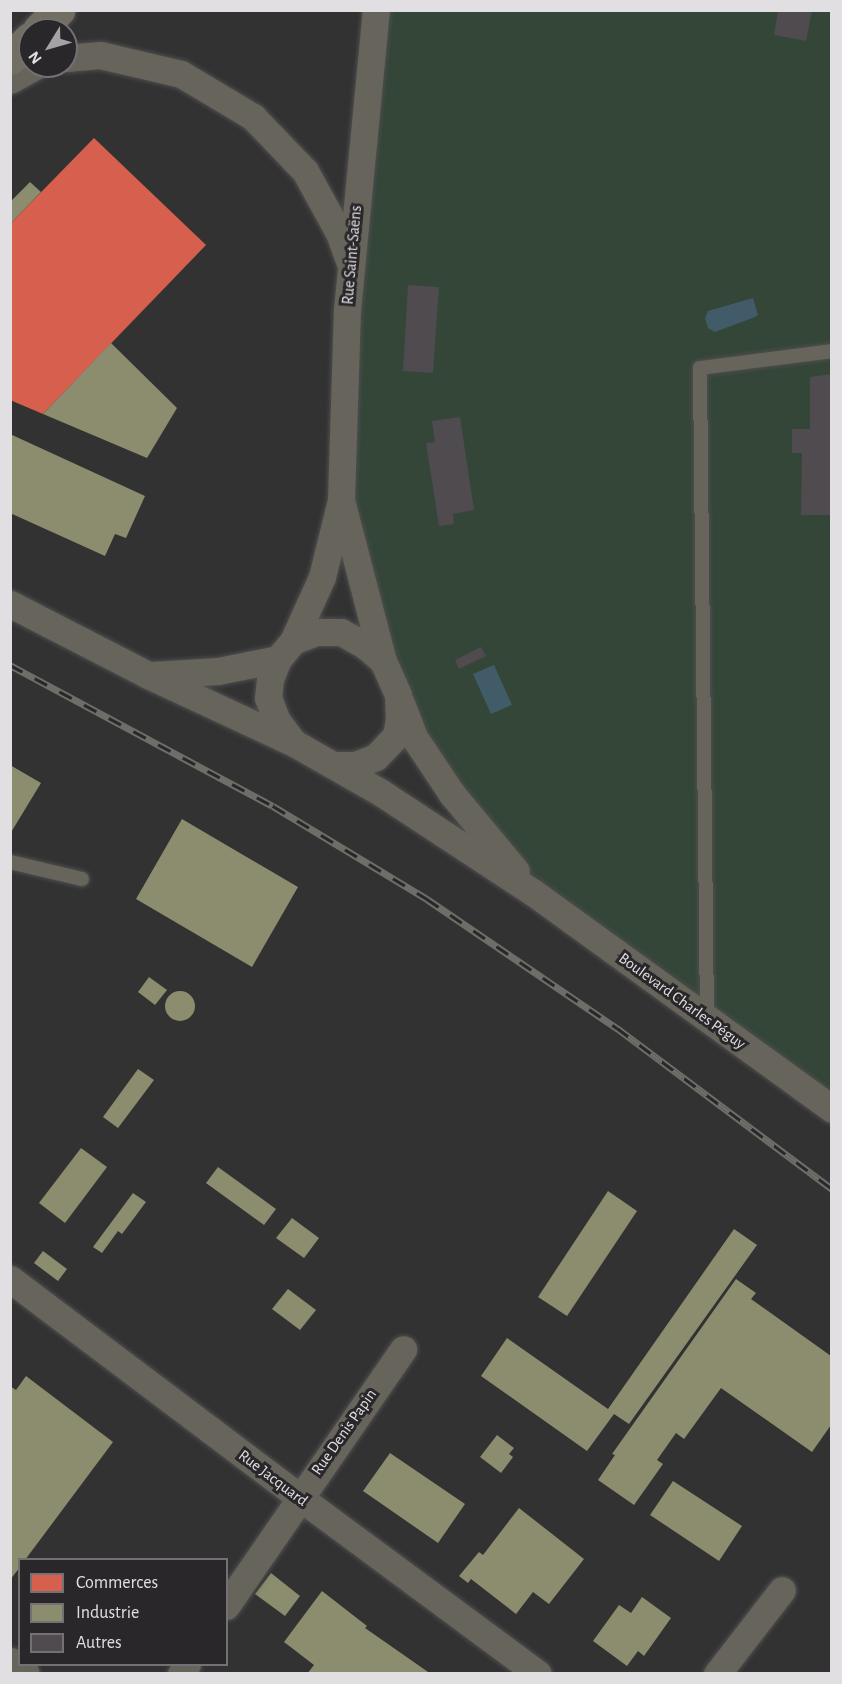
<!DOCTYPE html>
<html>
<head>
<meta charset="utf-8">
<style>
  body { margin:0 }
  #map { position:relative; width:842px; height:1684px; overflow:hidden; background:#323232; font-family:"Alegreya Sans",sans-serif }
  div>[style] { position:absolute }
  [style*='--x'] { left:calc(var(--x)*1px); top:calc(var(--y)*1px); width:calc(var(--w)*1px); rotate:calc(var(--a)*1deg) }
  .green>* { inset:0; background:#344638 }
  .water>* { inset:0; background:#415c68 }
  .shops>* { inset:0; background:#d6604d }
  .industry>* { inset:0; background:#8c8c6e }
  .round { border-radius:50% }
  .building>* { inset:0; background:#4f4b4f }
  .roads { filter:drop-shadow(0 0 2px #4e4e4e) drop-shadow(0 0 2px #4e4e4e) }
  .service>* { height:14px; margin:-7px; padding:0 7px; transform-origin:7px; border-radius:7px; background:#67645c }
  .minor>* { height:27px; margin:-13.5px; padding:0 13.5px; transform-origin:13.5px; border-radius:13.5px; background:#67645c }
  .tertiary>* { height:33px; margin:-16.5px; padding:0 16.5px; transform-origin:16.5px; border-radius:16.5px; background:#67645c }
  .primary>* { height:33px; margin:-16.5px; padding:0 16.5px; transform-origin:16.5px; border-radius:16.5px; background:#736e62 }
  .rail>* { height:7px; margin-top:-3.5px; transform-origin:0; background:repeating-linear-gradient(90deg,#292729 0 14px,#6e6d68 0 28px); box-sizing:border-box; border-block:2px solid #6e6d68 }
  span { translate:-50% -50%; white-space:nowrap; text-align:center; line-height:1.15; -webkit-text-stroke:6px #292729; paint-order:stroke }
  .street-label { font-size:16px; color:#e1dfe1 }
  .frame { position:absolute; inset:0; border:12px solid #e1dfe1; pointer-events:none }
  .legend { position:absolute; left:18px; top:1558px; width:210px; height:108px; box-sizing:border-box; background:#292729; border:2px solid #737173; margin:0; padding:8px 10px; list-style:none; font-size:18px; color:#e1dfe1 }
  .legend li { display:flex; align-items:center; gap:12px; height:30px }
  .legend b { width:30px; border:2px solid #737173 }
  .north { position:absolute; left:18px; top:18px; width:60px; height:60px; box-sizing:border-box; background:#292729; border:2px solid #737173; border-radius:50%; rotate:233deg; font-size:16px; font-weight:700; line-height:24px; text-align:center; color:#e1dfe1 }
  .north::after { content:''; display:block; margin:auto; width:21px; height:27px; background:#a4a2a4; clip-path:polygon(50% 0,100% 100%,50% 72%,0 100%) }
</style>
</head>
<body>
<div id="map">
  <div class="green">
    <div style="clip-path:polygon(390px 11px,831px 11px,831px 1109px,534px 893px,423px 752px,341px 500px,351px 268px)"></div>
  </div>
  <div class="water">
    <div style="clip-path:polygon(753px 298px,758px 315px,755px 317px,715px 332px,708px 328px,705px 318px,708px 311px)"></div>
    <div style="clip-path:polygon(494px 665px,512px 705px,491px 714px,473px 674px)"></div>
  </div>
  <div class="shops">
    <div style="clip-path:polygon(94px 138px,206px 245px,43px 414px,10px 400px,10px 224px)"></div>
  </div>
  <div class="industry">
    <div style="clip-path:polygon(30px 182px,41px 192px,10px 224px,10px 202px)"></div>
    <div style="clip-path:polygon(111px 343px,177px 408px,147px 458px,43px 414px)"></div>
    <div style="clip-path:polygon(10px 434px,145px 496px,126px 538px,115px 534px,105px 556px,10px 513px)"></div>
    <div style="clip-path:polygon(10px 765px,41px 783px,10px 834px)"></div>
    <div style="clip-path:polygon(182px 819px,298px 887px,252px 967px,136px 899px)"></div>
    <div style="clip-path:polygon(149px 977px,167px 990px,155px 1005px,138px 992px)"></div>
    <div class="round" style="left:165px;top:991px;width:30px;height:30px"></div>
    <div style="clip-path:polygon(138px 1069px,154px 1080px,118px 1128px,103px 1117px)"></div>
    <div style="clip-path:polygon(81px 1148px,107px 1167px,65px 1223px,39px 1203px)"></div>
    <div style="clip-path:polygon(218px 1167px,276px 1209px,264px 1225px,206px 1183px)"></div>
    <div style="clip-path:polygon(608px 1191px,637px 1211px,567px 1316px,538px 1297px)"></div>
    <div style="clip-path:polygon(133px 1193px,146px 1202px,122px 1234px,118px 1231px,102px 1253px,93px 1247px)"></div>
    <div style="clip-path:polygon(292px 1218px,319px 1238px,304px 1258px,276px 1238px)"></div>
    <div style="clip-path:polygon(734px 1229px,757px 1245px,629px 1424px,614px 1414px,587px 1451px,481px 1376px,507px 1338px,608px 1409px)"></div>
    <div style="clip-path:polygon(43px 1251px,67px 1269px,58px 1281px,34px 1263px)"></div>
    <div style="clip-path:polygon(736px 1279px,756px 1293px,751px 1299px,831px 1356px,831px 1425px,812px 1452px,721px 1388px,684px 1439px,676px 1433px,657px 1460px,663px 1464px,634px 1505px,598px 1480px,615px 1455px,612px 1454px)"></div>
    <div style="clip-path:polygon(288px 1289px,316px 1310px,300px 1330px,272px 1309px)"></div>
    <div style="clip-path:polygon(26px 1376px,113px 1442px,25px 1560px,20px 1560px,20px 1567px,10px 1580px,10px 1386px,16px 1390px)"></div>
    <div style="clip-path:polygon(497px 1435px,514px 1448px,509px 1454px,513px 1457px,501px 1473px,480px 1457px)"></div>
    <div style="clip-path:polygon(390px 1453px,465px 1504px,438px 1543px,363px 1491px)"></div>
    <div style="clip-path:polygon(673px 1481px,742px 1526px,719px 1561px,650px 1515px)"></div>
    <div style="clip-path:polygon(519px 1508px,584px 1559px,549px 1604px,533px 1592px,516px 1614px,471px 1579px,468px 1583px,459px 1576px,479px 1552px,483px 1555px)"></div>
    <div style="clip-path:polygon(271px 1573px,300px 1596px,285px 1616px,255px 1594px)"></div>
    <div style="clip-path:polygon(322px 1591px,367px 1626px,365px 1628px,431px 1674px,307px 1674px,314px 1665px,284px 1642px)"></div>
    <div style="clip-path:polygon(642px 1597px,671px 1618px,644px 1656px,638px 1651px,627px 1666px,593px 1641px,619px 1605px,631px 1613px)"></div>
  </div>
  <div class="building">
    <div style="clip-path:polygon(778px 10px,812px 10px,806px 41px,774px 35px)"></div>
    <div style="clip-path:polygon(408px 285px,439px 287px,433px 373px,403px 371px)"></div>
    <div style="clip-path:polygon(832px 374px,832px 515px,801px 515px,802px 453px,792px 453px,792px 429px,810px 429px,810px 377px)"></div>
    <div style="clip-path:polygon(460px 417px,474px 510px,453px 514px,454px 524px,439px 526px,426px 443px,435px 442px,432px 421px)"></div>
    <div style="clip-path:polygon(481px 647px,486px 656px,459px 669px,455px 660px)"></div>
  </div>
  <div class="roads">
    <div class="service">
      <div style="--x:10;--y:862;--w:74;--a:13.3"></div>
      <div style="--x:707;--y:1019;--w:651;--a:-90.62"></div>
      <div style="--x:700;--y:368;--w:133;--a:-7.3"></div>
    </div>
    <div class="minor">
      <div style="--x:66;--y:58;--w:34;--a:-5"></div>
      <div style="--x:100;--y:55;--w:83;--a:13.2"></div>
      <div style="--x:181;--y:74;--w:84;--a:30.8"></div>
      <div style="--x:253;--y:117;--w:75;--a:46.1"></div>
      <div style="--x:305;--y:171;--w:71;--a:61.3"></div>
      <div style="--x:339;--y:233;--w:30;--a:70"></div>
      <div style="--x:10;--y:80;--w:29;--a:-29"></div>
      <div style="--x:342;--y:504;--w:162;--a:75.4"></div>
      <div style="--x:10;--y:604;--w:155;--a:27.2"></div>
      <div style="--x:148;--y:675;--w:161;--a:25"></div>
      <div style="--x:294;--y:743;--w:99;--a:29.7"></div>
      <div style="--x:380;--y:792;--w:184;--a:33.3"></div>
      <div style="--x:534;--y:893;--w:368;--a:35.9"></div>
      <div style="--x:293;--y:641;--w:70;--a:-65.6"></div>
      <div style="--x:322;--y:577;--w:79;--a:-76.1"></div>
      <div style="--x:341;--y:500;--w:190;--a:-88.2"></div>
      <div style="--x:347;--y:310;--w:301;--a:-84.5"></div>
      <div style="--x:152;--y:675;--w:66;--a:-3.5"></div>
      <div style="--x:218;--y:671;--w:61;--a:-11.3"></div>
      <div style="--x:401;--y:703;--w:36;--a:69"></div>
      <div style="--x:414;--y:737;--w:69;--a:56.3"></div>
      <div style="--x:452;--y:794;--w:100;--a:50.3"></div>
      <div style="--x:293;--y:742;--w:26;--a:-127"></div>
      <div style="--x:277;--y:721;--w:25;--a:-111"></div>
      <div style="--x:268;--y:698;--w:19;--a:-84"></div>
      <div style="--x:270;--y:679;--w:22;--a:-68"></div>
      <div style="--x:278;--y:659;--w:23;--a:-50"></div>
      <div style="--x:293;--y:641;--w:26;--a:-21"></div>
      <div style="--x:317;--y:632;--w:24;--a:0"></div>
      <div style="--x:341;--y:632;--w:25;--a:29"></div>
      <div style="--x:363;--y:644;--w:26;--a:40"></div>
      <div style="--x:383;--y:661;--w:37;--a:66"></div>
      <div style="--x:398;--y:695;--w:24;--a:88"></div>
      <div style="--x:399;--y:719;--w:17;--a:100"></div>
      <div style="--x:396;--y:736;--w:29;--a:134"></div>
      <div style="--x:376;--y:757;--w:22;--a:159"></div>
      <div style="--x:355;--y:765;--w:21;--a:180"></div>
      <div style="--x:10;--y:1279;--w:362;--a:37"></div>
      <div style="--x:299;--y:1497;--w:297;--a:36.5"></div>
      <div style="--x:226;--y:1606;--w:312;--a:-55.4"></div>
      <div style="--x:181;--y:1674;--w:12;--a:-59"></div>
      <div style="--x:717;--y:1674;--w:106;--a:-52.3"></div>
    </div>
    <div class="tertiary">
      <div style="--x:10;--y:1664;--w:16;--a:38"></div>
    </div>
    <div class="primary">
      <div style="--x:39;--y:30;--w:28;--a:-46"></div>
      <div style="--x:10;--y:58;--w:28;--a:-44"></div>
    </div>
  </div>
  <div class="rail">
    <div style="--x:10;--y:665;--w:298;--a:28.2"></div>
    <div style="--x:273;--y:806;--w:180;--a:31.1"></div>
    <div style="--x:427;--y:899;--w:230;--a:34.2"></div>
    <div style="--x:617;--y:1028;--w:269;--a:36.8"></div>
  </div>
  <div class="street-label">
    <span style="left:352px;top:255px;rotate:-85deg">Rue Saint-Saëns</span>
    <span style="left:682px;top:1001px;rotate:36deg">Boulevard Charles Péguy</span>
    <span style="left:344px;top:1432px;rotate:-55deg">Rue Denis Papin</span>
    <span style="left:273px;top:1478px;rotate:37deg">Rue Jacquard</span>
  </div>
  <div class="frame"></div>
  <ul class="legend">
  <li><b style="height:16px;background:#d6604d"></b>Commerces</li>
  <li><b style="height:16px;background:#8c8c6e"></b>Industrie</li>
  <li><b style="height:16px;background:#4f4b4f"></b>Autres</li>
  </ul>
  <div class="north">N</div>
</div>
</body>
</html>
